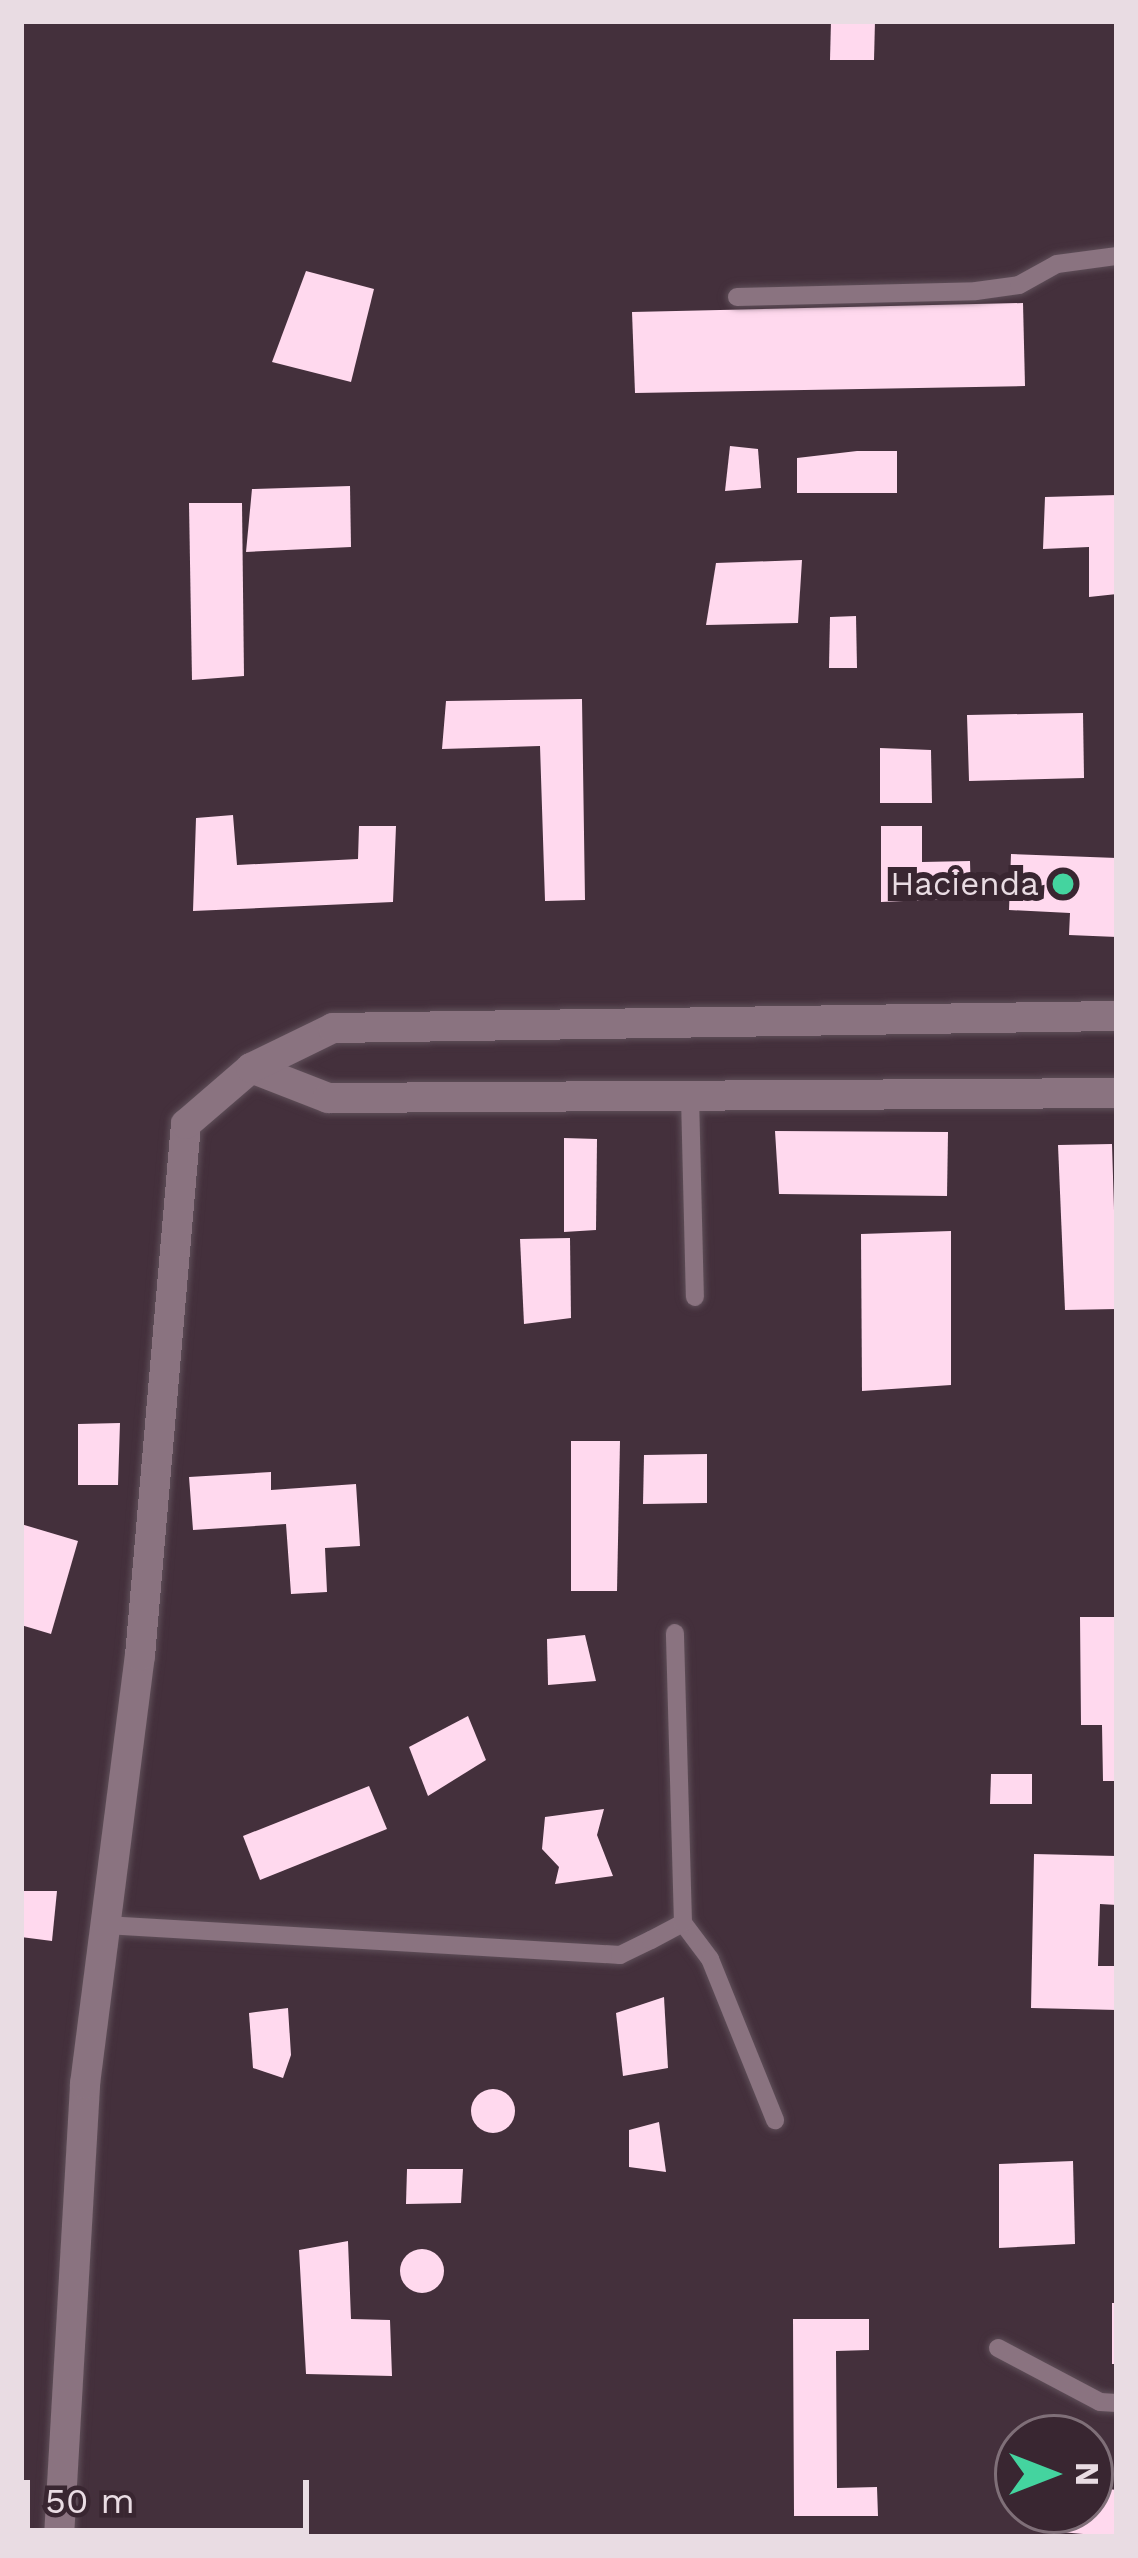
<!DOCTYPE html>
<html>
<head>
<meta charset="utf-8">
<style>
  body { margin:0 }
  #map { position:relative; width:1138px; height:2558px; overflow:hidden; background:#44303c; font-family:"Work Sans",sans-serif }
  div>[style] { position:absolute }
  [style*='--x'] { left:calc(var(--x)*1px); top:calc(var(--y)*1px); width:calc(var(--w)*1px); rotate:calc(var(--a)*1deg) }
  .building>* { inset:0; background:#ffd9ee }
  .round { border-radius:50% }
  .roads { filter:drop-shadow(0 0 3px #5f4f59) drop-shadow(0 0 3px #5f4f59) }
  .service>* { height:18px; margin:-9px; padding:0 9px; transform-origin:9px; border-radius:9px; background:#8a7380 }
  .minor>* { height:30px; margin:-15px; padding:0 15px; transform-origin:15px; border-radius:15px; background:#8a7380 }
  .dots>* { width:33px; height:33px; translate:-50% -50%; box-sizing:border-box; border:6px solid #392631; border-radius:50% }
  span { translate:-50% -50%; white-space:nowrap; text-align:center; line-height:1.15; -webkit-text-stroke:12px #392631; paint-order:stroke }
  .poi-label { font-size:33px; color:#e9dce3 }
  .right { translate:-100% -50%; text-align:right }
  .frame { position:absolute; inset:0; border:24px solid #e9dce3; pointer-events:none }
  .north { position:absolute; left:994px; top:2414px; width:120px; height:120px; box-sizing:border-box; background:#392631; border:3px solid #7f6f78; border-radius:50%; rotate:90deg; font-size:33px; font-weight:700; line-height:48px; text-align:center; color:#e9dce3 }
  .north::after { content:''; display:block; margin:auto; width:42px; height:54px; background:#44d49f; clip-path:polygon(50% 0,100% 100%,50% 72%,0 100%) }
  .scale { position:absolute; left:24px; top:2480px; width:285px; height:54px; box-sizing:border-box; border:6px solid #e9dce3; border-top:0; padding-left:15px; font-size:36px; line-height:42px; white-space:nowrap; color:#e9dce3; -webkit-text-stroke:9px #392631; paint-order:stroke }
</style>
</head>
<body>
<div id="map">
  <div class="building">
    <div style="clip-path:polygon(831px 21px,875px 21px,874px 60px,830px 60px)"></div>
    <div style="clip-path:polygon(306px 271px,374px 289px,351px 382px,272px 362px)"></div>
    <div style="clip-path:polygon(1023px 303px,1025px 386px,635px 393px,632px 312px)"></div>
    <div style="clip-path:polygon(730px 446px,758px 449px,761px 488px,725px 491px)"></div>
    <div style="clip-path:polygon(857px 451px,897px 451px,897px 493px,797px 493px,797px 458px)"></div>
    <div style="clip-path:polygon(350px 486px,351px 547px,246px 552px,252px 489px)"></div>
    <div style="clip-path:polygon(1117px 495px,1117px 594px,1089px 597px,1089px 547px,1043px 549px,1045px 497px)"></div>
    <div style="clip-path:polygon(189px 503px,242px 503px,244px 676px,192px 680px)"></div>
    <div style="clip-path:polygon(802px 560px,798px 623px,706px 625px,716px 563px)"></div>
    <div style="clip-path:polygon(856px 616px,857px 668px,829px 668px,830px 617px)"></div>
    <div style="clip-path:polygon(582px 699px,585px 900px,545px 901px,540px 746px,442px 749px,446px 701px)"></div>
    <div style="clip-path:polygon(1083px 713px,1084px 778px,969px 781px,967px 715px)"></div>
    <div style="clip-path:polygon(880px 748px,931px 750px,932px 803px,880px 803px)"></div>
    <div style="clip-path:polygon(233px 815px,237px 865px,358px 859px,359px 826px,396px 826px,393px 902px,193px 911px,196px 818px)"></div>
    <div style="clip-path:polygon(881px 826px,922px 826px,922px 862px,970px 861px,971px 898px,881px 902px)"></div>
    <div style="clip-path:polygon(1011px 854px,1117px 858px,1117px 937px,1069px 935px,1070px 913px,1009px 910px)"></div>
    <div style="clip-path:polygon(775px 1131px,948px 1132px,947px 1196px,779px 1194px)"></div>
    <div style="clip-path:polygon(564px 1138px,597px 1139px,596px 1230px,564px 1232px)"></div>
    <div style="clip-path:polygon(1112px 1144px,1117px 1309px,1065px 1310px,1058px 1145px)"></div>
    <div style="clip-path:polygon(951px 1231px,951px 1385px,862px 1391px,861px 1234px)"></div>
    <div style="clip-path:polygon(570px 1238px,571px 1318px,524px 1324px,520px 1239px)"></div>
    <div style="clip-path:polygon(120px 1423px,118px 1485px,78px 1485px,78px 1424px)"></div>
    <div style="clip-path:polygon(571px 1441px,620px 1441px,617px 1591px,571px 1591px)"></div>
    <div style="clip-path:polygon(707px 1454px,707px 1503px,643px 1504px,644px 1455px)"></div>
    <div style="clip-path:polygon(271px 1472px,271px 1490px,356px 1484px,360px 1546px,325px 1548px,327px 1592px,291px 1594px,286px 1524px,193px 1530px,189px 1477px)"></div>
    <div style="clip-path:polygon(21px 1524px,78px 1541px,51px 1634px,21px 1625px)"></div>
    <div style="clip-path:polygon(1080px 1617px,1117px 1617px,1117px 1781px,1103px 1781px,1102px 1725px,1081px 1725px)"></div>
    <div style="clip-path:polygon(585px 1635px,596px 1681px,548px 1685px,547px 1639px)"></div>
    <div style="clip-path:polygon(468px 1716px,486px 1760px,428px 1796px,409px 1747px)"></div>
    <div style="clip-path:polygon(991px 1774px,1032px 1774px,1032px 1804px,990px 1804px)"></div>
    <div style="clip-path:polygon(369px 1786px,387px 1829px,260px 1880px,243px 1836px)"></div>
    <div style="clip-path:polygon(604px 1809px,597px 1835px,613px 1876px,555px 1884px,559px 1867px,542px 1849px,545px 1817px)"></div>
    <div style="clip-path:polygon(1034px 1854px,1117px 1856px,1117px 1905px,1100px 1904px,1098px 1966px,1117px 1966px,1117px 2010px,1031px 2008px)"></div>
    <div style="clip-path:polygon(21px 1891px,57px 1891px,52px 1941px,21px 1937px)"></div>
    <div style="clip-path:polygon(664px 1997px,668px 2068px,623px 2076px,616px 2013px)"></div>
    <div style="clip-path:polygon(288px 2008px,291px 2055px,283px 2078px,253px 2068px,249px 2013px)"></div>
    <div class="round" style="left:471px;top:2089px;width:44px;height:44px"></div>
    <div style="clip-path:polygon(659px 2122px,666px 2172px,629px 2167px,629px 2130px)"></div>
    <div style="clip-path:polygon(1073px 2161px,1075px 2244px,999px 2248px,999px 2164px)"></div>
    <div style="clip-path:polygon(407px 2169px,463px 2169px,461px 2203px,406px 2204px)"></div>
    <div style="clip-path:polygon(348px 2241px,351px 2319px,390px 2320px,392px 2376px,306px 2374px,299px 2250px)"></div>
    <div class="round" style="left:400px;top:2249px;width:44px;height:44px"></div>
    <div style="clip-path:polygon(1112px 2303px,1117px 2303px,1117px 2364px,1112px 2364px)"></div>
    <div style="clip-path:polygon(793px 2319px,869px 2319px,869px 2350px,836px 2351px,837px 2488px,877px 2487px,878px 2516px,794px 2516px)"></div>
    <div style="clip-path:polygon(1090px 2487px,1117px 2490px,1117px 2537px,1038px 2530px,1041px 2510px,1090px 2510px)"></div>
  </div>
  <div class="roads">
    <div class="service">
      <div style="--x:737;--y:297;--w:239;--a:-1.4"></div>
      <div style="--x:976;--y:291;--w:43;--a:-7.9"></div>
      <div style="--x:1019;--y:285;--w:43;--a:-28.9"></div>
      <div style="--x:1057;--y:264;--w:61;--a:-7.6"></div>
      <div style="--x:690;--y:1097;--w:200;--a:88.6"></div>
      <div style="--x:683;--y:1923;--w:45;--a:53.1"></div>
      <div style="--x:710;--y:1959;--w:174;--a:68"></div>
      <div style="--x:105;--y:1925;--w:516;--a:3.33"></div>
      <div style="--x:620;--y:1955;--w:34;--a:-26"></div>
      <div style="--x:651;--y:1940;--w:36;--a:-28"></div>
      <div style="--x:683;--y:1923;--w:290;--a:-91.6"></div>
      <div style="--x:998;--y:2348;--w:115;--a:27.9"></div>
      <div style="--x:1100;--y:2402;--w:17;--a:3"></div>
    </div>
    <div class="minor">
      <div style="--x:251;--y:1068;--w:83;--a:21.3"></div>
      <div style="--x:328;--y:1098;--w:789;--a:-0.36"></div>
      <div style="--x:59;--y:2537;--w:454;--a:-86.7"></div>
      <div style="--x:85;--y:2084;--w:432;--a:-82.7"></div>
      <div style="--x:140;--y:1656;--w:534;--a:-85.06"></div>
      <div style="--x:186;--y:1124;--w:86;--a:-40.7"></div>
      <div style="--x:251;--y:1068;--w:91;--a:-26"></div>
      <div style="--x:333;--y:1028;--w:784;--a:-0.88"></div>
    </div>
  </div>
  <div class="dots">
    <div style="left:1063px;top:884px;background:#44d49f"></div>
  </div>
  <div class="poi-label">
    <span class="right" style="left:1039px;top:884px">Hacienda</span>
  </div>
  <div class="frame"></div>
  <div class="north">N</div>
  <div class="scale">50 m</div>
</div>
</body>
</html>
